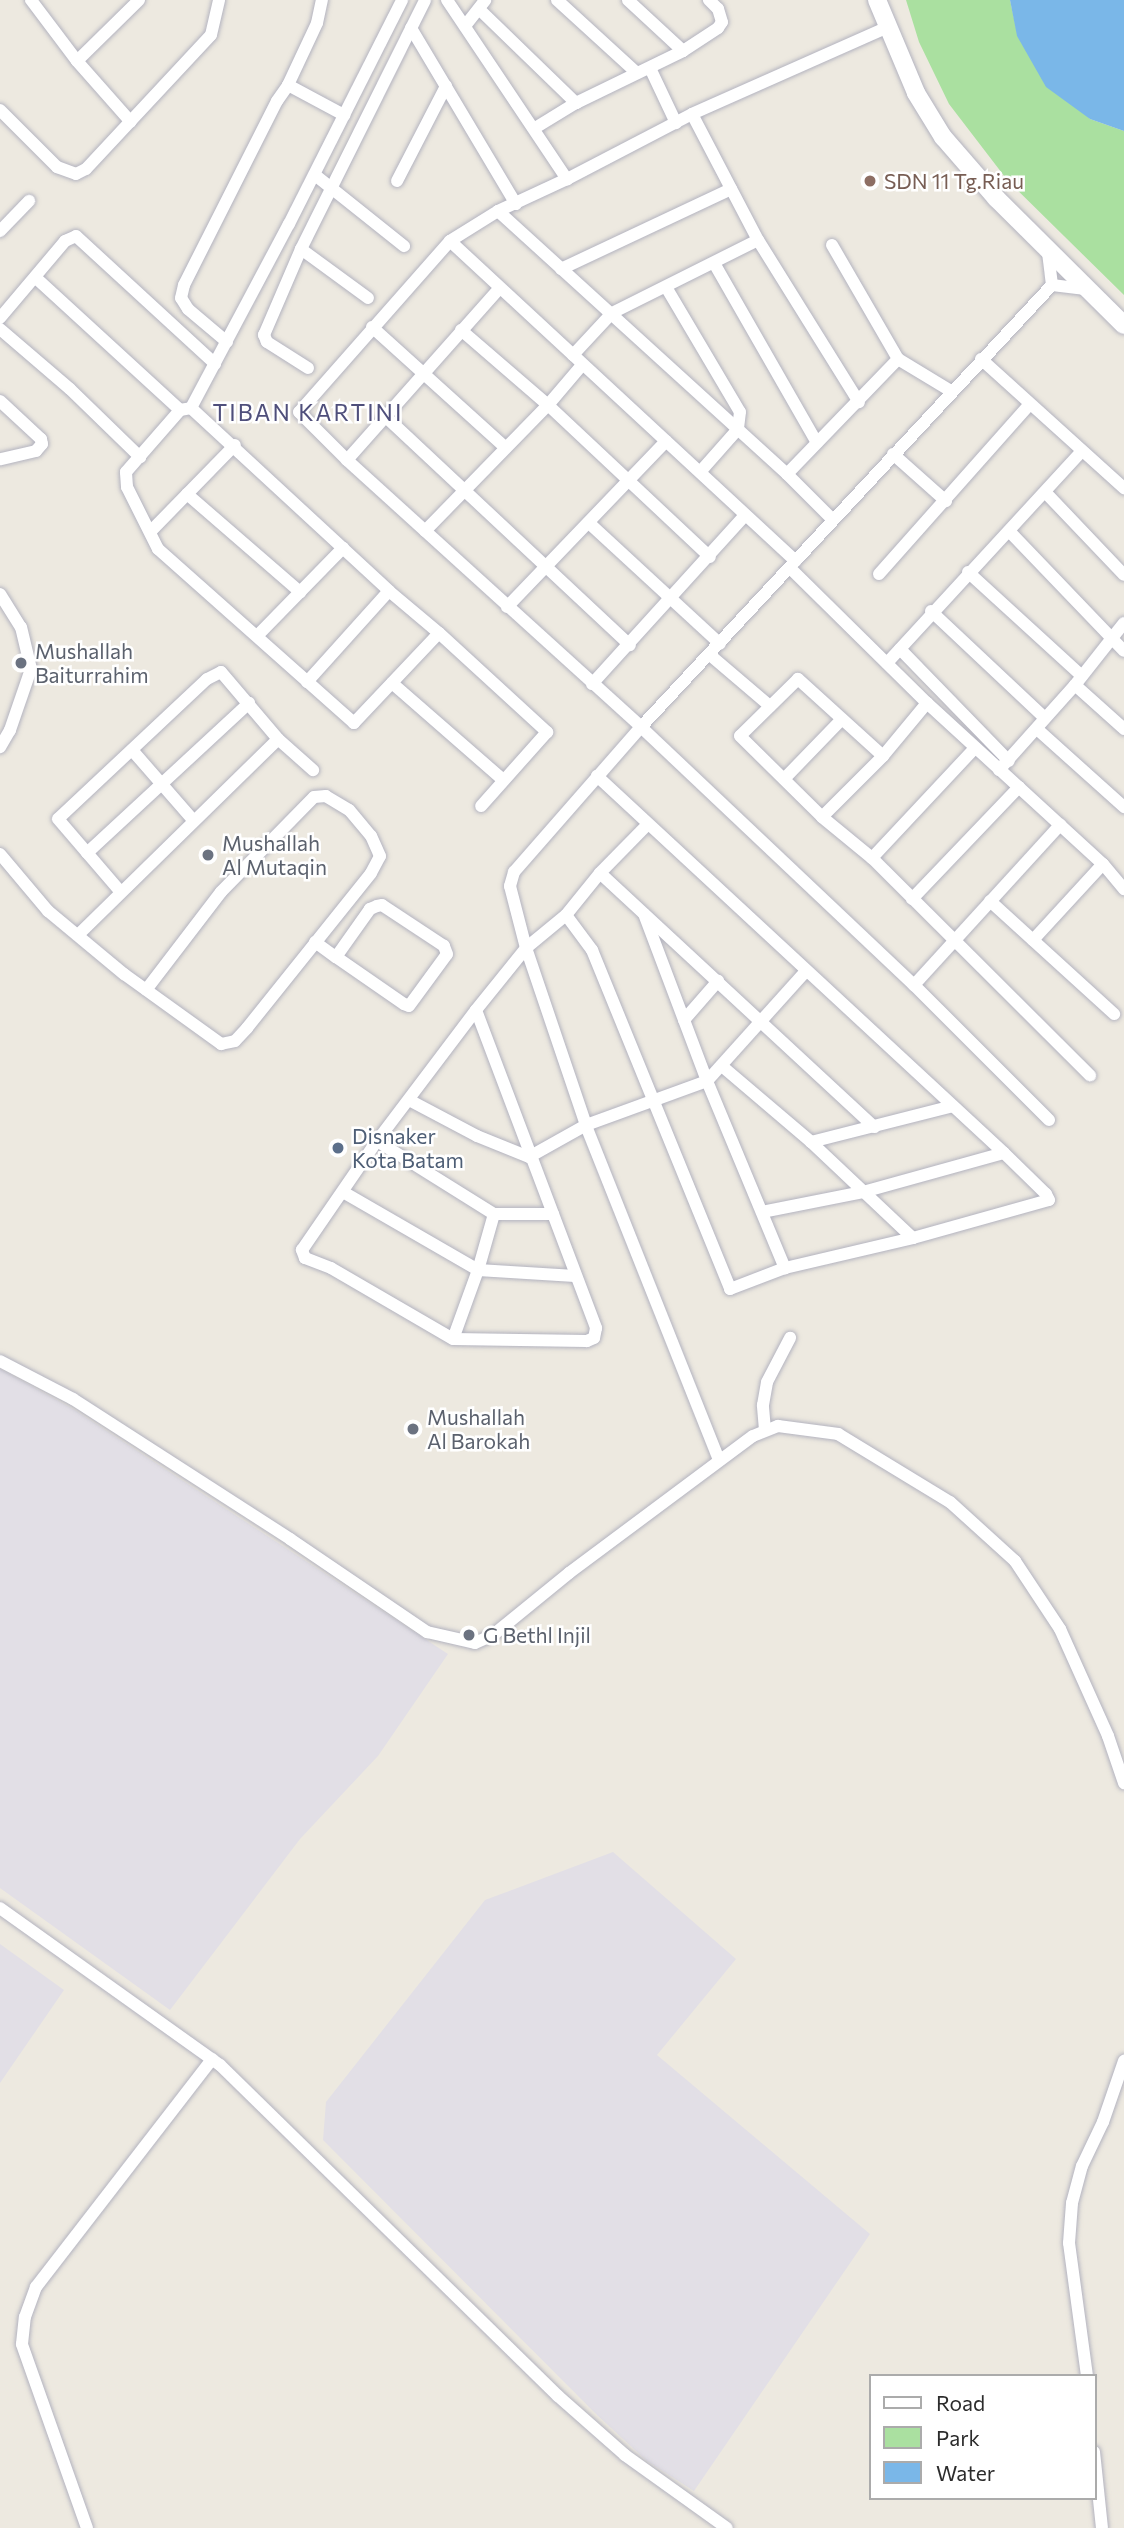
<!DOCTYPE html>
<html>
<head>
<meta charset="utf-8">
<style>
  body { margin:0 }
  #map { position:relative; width:1124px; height:2528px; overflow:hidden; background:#ede9e0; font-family:Commissioner,sans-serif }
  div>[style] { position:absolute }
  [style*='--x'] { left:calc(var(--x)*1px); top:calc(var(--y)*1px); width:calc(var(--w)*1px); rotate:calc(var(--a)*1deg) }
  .industrial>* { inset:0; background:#e2dfe6 }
  .green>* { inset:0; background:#aae0a0 }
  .water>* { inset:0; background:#7ab7e8 }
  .roads { filter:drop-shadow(0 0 2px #b3b3bf) drop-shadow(0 0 2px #b3b3bf) }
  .street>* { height:12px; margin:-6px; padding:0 6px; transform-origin:6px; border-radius:6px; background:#fff }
  .secondary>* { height:18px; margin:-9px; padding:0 9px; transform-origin:9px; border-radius:9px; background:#fff }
  .dots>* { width:19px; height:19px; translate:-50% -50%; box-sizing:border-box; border:4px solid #fff; border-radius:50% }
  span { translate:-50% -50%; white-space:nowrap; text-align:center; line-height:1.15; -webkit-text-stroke:5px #fff; paint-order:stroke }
  .education-label { font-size:21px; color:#785e54 }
  .left { translate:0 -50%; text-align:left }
  .worship-label { font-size:21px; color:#5b616d }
  .service-label { font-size:21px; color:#4e5e75 }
  .neighbourhood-label { font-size:23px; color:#4f4f7b; letter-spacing:2px }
  .legend { position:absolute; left:869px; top:2374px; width:228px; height:126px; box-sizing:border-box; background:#fff; border:2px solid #ababab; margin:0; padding:9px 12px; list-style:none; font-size:21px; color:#2c2c2c }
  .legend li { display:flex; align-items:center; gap:14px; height:35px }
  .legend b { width:35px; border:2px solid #ababab }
</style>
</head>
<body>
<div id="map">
  <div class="industrial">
    <div style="clip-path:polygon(0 1369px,73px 1409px,448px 1654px,378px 1756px,300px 1839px,170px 2010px,0 1888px)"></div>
    <div style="clip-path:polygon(613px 1852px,736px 1959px,657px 2055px,870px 2234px,694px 2491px,647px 2461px,597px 2415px,323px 2140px,326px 2102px,485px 1900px)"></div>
    <div style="clip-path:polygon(0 1944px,64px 1990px,0 2083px)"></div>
  </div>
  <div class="green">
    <div style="clip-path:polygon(906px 0,1010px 0,1018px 37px,1090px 119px,1124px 131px,1124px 295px,1008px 181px,949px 104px,919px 42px)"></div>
  </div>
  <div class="water">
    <div style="clip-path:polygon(1010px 0,1124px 0,1124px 131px,1090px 119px,1046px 87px,1017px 36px)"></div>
  </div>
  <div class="roads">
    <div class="street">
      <div style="--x:31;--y:0;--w:76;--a:53"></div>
      <div style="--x:77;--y:61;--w:81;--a:48.5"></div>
      <div style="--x:447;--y:0;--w:216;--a:56.2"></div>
      <div style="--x:557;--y:0;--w:108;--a:42.4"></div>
      <div style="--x:480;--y:10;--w:134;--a:44.1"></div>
      <div style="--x:465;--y:26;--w:33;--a:-52"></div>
      <div style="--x:888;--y:27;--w:214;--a:156.1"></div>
      <div style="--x:692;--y:114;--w:141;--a:152.5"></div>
      <div style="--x:567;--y:179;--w:76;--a:155.1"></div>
      <div style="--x:498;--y:211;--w:57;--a:148"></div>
      <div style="--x:450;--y:241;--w:228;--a:131.4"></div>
      <div style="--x:299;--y:412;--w:68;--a:45"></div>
      <div style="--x:347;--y:460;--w:397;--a:42.2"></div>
      <div style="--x:641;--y:727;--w:376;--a:43.4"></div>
      <div style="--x:914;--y:985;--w:217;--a:-47.6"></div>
      <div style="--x:411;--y:28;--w:205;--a:59.2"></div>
      <div style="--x:683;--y:51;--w:42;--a:-33.3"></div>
      <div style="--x:718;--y:28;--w:7;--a:-56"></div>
      <div style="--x:722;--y:22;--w:14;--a:-107"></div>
      <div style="--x:718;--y:9;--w:13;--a:-135"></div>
      <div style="--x:77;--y:61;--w:87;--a:-44.5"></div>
      <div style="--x:650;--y:68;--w:61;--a:64.7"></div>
      <div style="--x:288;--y:85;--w:68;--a:-64.9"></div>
      <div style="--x:317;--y:23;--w:24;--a:-78"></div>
      <div style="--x:0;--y:110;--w:81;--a:45"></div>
      <div style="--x:57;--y:167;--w:20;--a:20"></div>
      <div style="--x:76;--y:174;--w:11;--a:-27"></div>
      <div style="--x:86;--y:169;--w:183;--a:-47"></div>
      <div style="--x:211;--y:35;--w:36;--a:-77"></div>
      <div style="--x:692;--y:114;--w:142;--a:62.4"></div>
      <div style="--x:758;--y:240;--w:191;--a:58.1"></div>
      <div style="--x:535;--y:128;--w:48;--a:-31.4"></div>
      <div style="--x:576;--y:103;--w:119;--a:-25.9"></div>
      <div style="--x:683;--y:51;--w:75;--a:-137.2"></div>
      <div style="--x:315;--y:175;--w:114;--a:38.6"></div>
      <div style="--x:397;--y:181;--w:107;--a:-62.7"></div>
      <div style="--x:498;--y:211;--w:391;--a:42.3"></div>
      <div style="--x:787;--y:474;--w:64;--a:45"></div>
      <div style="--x:0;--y:231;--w:42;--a:-46"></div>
      <div style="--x:450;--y:241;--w:471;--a:42.8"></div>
      <div style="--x:832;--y:245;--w:132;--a:59.9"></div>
      <div style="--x:898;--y:359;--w:62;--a:31.1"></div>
      <div style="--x:301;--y:249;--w:83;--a:36.2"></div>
      <div style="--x:714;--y:263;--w:207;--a:60.2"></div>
      <div style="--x:561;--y:269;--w:188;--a:-25.2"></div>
      <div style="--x:36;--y:278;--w:195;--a:42.5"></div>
      <div style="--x:1052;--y:285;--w:34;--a:7"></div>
      <div style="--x:666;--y:287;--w:145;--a:59.4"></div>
      <div style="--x:740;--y:412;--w:17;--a:97"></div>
      <div style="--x:738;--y:429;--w:57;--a:131.5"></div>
      <div style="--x:0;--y:318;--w:101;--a:-49.8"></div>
      <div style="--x:65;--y:241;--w:12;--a:-24"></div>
      <div style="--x:76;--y:236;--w:189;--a:42.6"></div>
      <div style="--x:372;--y:327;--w:179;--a:42.1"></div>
      <div style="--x:0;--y:329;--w:92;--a:40.6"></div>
      <div style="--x:70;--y:389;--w:98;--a:44.2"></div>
      <div style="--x:461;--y:330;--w:115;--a:40.8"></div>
      <div style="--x:548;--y:405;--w:222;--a:43.2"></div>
      <div style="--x:227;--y:342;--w:51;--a:-139.8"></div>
      <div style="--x:188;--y:309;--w:13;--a:-122"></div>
      <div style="--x:181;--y:298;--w:13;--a:-77"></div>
      <div style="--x:184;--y:285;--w:206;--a:-63.2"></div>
      <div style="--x:277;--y:101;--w:19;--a:-55"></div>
      <div style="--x:288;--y:85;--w:64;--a:28.2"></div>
      <div style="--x:573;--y:355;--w:57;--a:-47.1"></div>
      <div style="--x:612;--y:313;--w:163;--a:-26.6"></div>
      <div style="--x:981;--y:359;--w:193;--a:42.1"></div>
      <div style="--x:308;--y:368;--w:49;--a:-147.6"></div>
      <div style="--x:267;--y:342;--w:8;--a:-113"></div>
      <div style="--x:264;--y:335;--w:94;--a:-66.7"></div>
      <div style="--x:301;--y:249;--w:278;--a:-63.5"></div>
      <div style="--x:0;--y:401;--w:56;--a:42.8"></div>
      <div style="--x:41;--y:439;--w:5;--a:79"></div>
      <div style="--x:42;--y:444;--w:9;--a:131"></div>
      <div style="--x:36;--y:451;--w:37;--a:167"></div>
      <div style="--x:191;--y:408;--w:208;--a:-62"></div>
      <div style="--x:289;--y:224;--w:251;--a:-63.2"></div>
      <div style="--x:386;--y:417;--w:334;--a:43.1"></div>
      <div style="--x:893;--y:454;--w:71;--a:41.6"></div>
      <div style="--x:347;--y:460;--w:229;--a:-48.4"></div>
      <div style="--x:787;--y:474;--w:160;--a:-46"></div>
      <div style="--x:1046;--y:493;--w:113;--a:46.4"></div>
      <div style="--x:187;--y:494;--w:150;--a:40.9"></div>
      <div style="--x:589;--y:523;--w:178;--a:42.7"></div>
      <div style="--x:151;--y:531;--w:120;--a:-45.7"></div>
      <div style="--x:425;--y:531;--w:176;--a:-45.7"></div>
      <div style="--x:548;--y:405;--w:52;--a:-49.6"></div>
      <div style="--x:1009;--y:531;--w:166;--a:46.2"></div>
      <div style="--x:790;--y:568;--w:192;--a:44.6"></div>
      <div style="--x:927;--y:703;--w:239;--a:42.5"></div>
      <div style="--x:1103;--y:864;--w:33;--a:50"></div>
      <div style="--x:968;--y:572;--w:154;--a:42.4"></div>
      <div style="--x:879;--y:574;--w:227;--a:-48.4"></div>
      <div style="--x:0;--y:594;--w:39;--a:58"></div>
      <div style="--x:21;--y:627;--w:43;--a:76.6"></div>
      <div style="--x:31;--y:669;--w:65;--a:109"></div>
      <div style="--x:10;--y:730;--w:20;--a:120"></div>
      <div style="--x:507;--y:607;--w:230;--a:-46.2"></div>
      <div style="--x:931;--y:611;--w:156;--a:43.2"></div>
      <div style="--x:439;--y:633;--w:124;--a:133.4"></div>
      <div style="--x:354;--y:723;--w:262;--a:-138.4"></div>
      <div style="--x:158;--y:549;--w:69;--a:-116.6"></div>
      <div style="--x:127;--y:487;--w:15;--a:-94"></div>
      <div style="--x:126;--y:472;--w:82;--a:-48.9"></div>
      <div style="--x:180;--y:410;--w:11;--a:-10"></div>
      <div style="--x:191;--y:408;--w:270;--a:42.7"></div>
      <div style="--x:389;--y:591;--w:65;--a:40"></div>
      <div style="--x:439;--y:633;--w:147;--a:42.5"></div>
      <div style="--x:547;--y:732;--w:99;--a:131.7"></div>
      <div style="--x:258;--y:635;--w:122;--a:-45.7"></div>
      <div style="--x:900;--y:649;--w:156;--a:45.8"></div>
      <div style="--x:710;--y:655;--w:79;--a:40.4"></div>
      <div style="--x:887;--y:663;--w:288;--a:-47.4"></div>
      <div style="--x:307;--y:682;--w:122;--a:-48"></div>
      <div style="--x:392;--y:683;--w:147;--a:41.1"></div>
      <div style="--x:592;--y:684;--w:228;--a:-47.8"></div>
      <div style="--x:1075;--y:685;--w:66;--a:41.9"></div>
      <div style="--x:1037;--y:729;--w:117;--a:41.9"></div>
      <div style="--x:278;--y:739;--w:47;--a:41.5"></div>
      <div style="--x:132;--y:750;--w:94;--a:48.9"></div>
      <div style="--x:883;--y:756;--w:115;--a:-137.8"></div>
      <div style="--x:798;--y:679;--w:81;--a:135.5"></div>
      <div style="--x:740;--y:736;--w:115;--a:44.6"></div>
      <div style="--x:822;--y:817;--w:65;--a:39.4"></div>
      <div style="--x:872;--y:858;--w:308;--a:44.9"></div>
      <div style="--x:999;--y:770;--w:114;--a:-48.2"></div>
      <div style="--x:1075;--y:685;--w:79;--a:-51.7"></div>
      <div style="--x:784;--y:779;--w:83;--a:-46"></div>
      <div style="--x:822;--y:817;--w:86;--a:-45"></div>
      <div style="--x:883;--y:756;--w:69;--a:-50.3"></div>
      <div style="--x:87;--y:853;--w:221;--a:-42.8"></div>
      <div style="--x:0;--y:854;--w:75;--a:49.9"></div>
      <div style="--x:48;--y:911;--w:99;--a:39.7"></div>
      <div style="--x:124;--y:974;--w:120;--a:35.8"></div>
      <div style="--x:221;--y:1044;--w:14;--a:-12"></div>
      <div style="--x:235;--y:1041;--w:18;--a:-47"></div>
      <div style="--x:247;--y:1028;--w:198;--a:-51.3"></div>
      <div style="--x:371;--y:873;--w:19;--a:-62"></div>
      <div style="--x:380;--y:856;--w:22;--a:-114"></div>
      <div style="--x:371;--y:836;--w:34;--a:-130"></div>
      <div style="--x:349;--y:810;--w:27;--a:-149"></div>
      <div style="--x:326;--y:796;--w:12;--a:175"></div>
      <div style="--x:314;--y:797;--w:133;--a:134.4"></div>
      <div style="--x:221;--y:892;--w:123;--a:127.4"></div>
      <div style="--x:872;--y:858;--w:151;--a:-46.9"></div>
      <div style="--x:600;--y:873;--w:374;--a:42.8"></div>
      <div style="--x:912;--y:899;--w:155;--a:-46.3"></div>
      <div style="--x:990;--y:901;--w:168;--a:42.3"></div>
      <div style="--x:644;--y:914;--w:178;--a:69.3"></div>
      <div style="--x:707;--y:1081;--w:203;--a:67.4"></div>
      <div style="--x:566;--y:915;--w:44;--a:53.4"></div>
      <div style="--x:592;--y:950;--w:366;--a:67.8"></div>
      <div style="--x:730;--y:1289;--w:59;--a:-20.9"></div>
      <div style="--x:785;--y:1268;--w:131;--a:-13.2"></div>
      <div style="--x:913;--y:1238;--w:141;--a:-15.6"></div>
      <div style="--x:1049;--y:1200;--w:7;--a:-117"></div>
      <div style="--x:1046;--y:1194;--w:59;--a:-135.7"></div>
      <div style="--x:1004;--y:1153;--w:555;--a:-137.19"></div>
      <div style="--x:78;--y:935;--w:280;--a:-44.4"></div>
      <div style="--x:278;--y:739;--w:88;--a:-130.4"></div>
      <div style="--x:221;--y:672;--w:16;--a:153"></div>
      <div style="--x:207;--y:679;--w:204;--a:136.8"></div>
      <div style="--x:58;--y:819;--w:95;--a:49.3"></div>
      <div style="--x:1033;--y:940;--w:103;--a:-47.4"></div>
      <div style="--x:315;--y:942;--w:26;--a:36"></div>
      <div style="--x:336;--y:957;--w:83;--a:34.7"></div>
      <div style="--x:404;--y:1004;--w:5;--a:22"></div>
      <div style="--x:409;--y:1006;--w:64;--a:-53.8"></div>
      <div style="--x:447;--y:954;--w:9;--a:-111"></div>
      <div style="--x:444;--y:946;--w:74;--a:-146.5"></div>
      <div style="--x:382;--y:905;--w:5;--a:169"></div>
      <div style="--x:377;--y:906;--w:8;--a:157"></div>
      <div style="--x:370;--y:909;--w:59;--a:125.3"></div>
      <div style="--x:914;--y:985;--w:191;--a:45"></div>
      <div style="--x:476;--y:1010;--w:340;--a:69.3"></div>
      <div style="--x:596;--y:1328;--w:10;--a:101"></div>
      <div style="--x:594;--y:1338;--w:8;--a:157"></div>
      <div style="--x:587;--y:1341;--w:134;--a:-179.1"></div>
      <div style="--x:453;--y:1339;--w:141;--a:-149.8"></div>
      <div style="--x:331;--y:1268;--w:28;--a:-159"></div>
      <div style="--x:305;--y:1258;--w:9;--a:-111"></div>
      <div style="--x:302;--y:1250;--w:132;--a:-55.5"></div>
      <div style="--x:377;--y:1141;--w:164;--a:-52.9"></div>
      <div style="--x:476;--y:1010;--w:80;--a:-51.1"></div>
      <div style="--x:526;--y:948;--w:52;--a:-39.5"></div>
      <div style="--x:566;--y:915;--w:54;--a:-51"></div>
      <div style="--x:600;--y:873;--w:67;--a:-45.6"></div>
      <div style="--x:684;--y:1020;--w:52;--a:-48.9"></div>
      <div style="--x:723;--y:1067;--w:116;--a:40.4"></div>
      <div style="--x:811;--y:1142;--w:140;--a:43.3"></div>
      <div style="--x:409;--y:1100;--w:77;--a:27.9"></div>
      <div style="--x:477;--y:1136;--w:56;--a:22"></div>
      <div style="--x:529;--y:1157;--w:65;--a:-29.3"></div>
      <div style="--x:586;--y:1125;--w:129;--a:-20"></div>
      <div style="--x:707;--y:1081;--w:148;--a:-48"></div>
      <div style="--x:377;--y:1141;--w:138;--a:32"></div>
      <div style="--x:494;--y:1214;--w:58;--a:105.9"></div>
      <div style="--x:478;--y:1270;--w:73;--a:109.9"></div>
      <div style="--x:811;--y:1142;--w:146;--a:-14.2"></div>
      <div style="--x:343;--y:1192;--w:156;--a:30"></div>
      <div style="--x:478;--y:1270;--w:97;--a:3.5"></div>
      <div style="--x:762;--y:1212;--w:103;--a:-11.2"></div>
      <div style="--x:863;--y:1192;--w:146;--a:-15.5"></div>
      <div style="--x:494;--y:1214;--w:59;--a:0"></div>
      <div style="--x:0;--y:1361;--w:82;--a:27.5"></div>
      <div style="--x:73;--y:1399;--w:258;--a:32.8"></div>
      <div style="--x:290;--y:1539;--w:166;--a:34.2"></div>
      <div style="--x:427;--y:1632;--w:49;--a:12.9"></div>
      <div style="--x:475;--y:1643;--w:20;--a:-24"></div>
      <div style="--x:493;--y:1635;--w:98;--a:-39.2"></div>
      <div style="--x:569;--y:1573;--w:229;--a:-36.7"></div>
      <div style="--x:753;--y:1436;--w:27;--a:-22"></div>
      <div style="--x:778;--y:1426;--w:61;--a:7.6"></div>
      <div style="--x:838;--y:1434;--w:131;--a:31.3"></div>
      <div style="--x:950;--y:1502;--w:88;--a:42.2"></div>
      <div style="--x:1015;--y:1561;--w:82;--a:56.5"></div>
      <div style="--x:1060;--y:1629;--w:117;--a:65.8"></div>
      <div style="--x:1108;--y:1736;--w:50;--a:71.2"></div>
      <div style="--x:765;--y:1430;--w:25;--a:-95"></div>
      <div style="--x:763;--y:1405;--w:23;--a:-80"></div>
      <div style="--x:767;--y:1382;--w:50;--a:-62.4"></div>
      <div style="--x:719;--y:1460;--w:360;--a:-111.7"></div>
      <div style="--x:586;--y:1125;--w:187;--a:-108.7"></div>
      <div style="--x:526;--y:948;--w:64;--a:-104.5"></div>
      <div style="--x:510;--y:886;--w:15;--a:-74"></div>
      <div style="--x:514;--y:872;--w:193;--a:-48.8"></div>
      <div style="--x:641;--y:727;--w:604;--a:-47.08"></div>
      <div style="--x:1052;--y:285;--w:34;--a:-97"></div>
      <div style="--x:0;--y:1908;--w:270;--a:35.5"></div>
      <div style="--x:220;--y:2065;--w:473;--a:44.4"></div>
      <div style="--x:558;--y:2396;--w:89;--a:41.4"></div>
      <div style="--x:625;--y:2455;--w:125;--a:35.6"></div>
      <div style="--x:1087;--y:2376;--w:134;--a:-97.7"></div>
      <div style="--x:1069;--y:2243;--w:40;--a:-85.7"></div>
      <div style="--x:1072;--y:2203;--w:38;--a:-75"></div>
      <div style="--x:1082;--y:2166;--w:49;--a:-64.5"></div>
      <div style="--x:1103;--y:2122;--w:65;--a:-71"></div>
      <div style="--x:1094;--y:2452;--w:76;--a:84"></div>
      <div style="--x:87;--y:2528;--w:195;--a:-109.5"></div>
      <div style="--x:22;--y:2344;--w:27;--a:-84"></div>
      <div style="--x:25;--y:2317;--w:32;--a:-70"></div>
      <div style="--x:36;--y:2287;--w:288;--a:-52.3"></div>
    </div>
    <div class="secondary">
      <div style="--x:877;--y:0;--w:101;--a:67.2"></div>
      <div style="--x:916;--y:93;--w:52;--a:58.5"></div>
      <div style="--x:943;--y:137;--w:81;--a:49"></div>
      <div style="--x:996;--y:198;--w:180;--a:44.8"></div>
    </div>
  </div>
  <div class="dots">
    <div style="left:870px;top:181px;background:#8d6e63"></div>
    <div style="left:21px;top:663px;background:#6b7280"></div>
    <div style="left:208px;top:855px;background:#6b7280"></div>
    <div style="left:338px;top:1148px;background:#5c6f8a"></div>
    <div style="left:413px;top:1429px;background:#6b7280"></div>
    <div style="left:469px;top:1635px;background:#6b7280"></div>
  </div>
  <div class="education-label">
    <span class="left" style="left:884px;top:181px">SDN 11 Tg.Riau</span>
  </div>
  <div class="worship-label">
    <span class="left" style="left:35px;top:663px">Mushallah<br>Baiturrahim</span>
    <span class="left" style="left:222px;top:855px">Mushallah<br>Al Mutaqin</span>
    <span class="left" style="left:427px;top:1429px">Mushallah<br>Al Barokah</span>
    <span class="left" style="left:483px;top:1635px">G Bethl Injil</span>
  </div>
  <div class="service-label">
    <span class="left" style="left:352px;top:1148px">Disnaker<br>Kota Batam</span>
  </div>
  <div class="neighbourhood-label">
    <span style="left:308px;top:412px">TIBAN KARTINI</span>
  </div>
  <ul class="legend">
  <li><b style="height:9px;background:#fff"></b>Road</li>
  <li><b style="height:19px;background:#aae0a0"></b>Park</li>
  <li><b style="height:19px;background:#7ab7e8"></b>Water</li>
  </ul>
</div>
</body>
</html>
